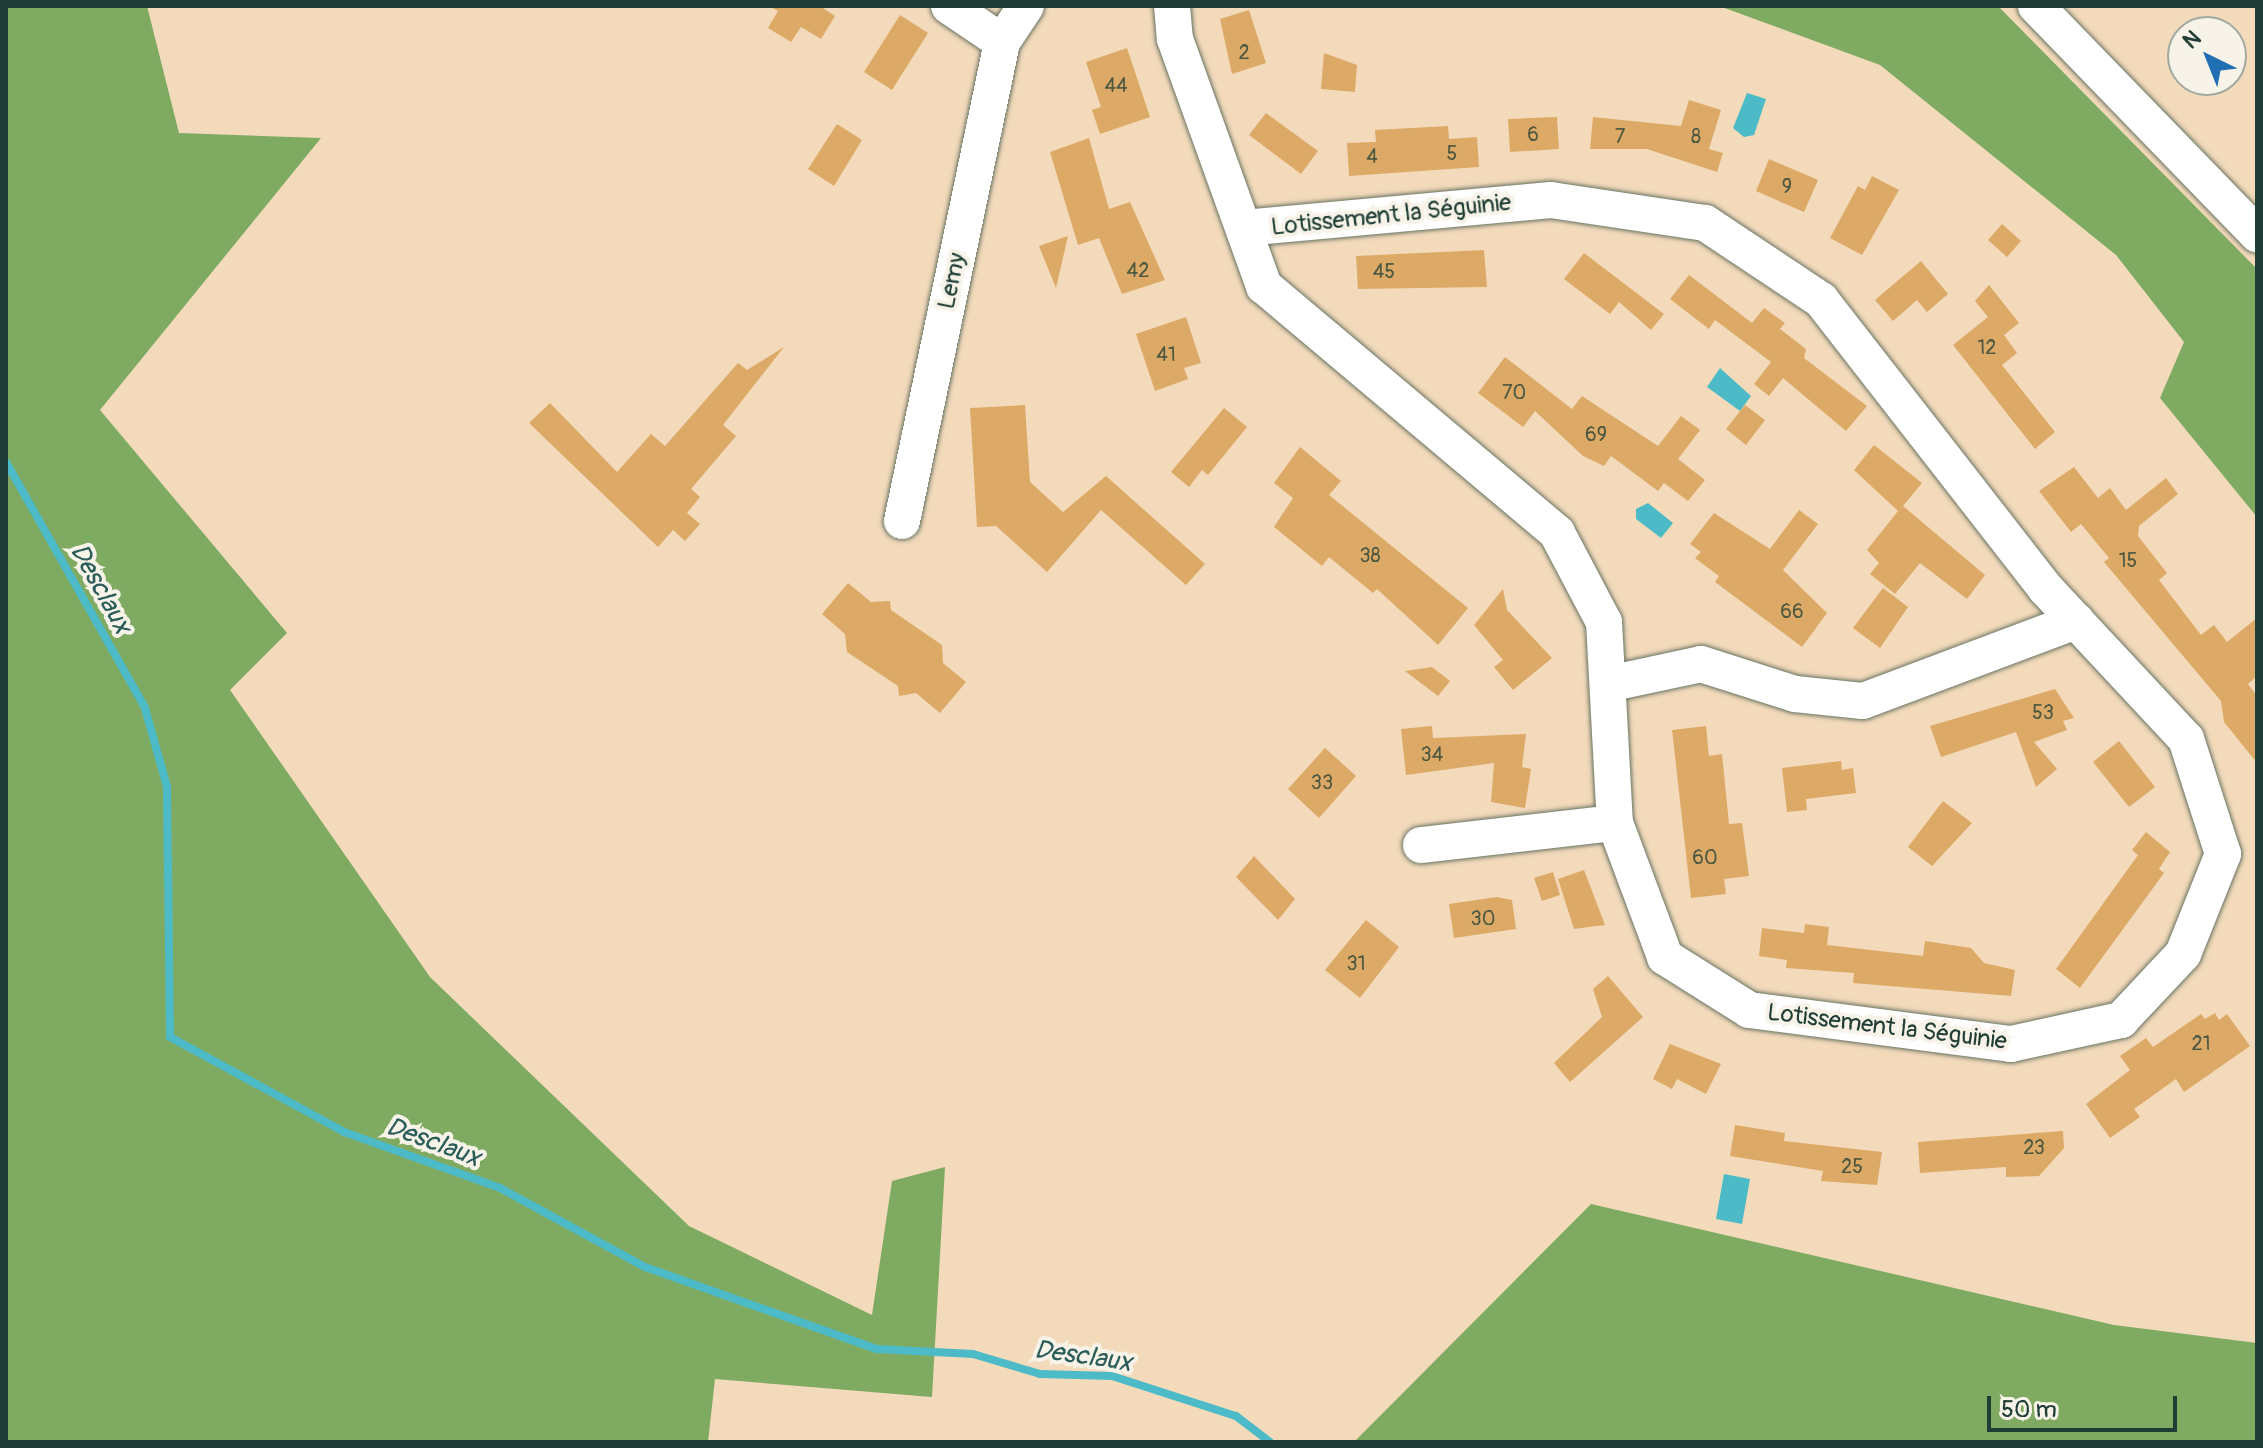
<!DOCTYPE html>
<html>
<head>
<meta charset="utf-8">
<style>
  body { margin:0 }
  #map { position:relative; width:2263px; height:1448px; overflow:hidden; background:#f3dabb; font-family:Pangolin,sans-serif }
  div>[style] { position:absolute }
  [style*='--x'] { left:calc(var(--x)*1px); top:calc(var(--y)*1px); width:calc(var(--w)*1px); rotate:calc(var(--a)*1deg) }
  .forest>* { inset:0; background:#7faa62 }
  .water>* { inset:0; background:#4dbbc7 }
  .stream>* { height:8px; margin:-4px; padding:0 4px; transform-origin:4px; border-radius:4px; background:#4dbbc7 }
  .building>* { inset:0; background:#dcaa66 }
  .roads { filter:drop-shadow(0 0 2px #697463) drop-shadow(0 0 2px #697463) }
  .minor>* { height:36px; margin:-18px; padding:0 18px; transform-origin:18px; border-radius:18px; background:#fff }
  span { translate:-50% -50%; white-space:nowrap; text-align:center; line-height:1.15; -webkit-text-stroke:8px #f7f3e8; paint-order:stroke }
  .number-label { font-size:20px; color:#4e5840 }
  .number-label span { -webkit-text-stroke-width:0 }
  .street-label { font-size:24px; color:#1f3d34 }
  .water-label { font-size:26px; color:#2a5c59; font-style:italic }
  .frame { position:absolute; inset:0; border:8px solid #1f3d34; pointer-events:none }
  .north { position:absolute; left:2167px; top:16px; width:80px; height:80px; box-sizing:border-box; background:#f7f3e8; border:2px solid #a1aaa0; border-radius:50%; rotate:317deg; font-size:22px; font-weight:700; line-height:32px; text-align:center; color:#1f3d34 }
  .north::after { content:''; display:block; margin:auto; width:28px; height:36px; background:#1f6fb2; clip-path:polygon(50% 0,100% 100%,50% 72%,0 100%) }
  .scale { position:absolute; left:1987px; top:1396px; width:190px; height:36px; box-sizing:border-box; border:4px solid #1f3d34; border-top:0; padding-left:10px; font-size:24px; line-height:28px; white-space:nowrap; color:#1f3d34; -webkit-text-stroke:6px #f7f3e8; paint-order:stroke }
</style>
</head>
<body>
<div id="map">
  <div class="forest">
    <div style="clip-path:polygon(6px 6px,147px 6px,179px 133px,321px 138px,100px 410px,287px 633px,230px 690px,430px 977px,689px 1226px,872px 1315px,892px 1181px,945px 1167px,932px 1397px,715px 1379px,708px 1442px,6px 1442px)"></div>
    <div style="clip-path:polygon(1719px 6px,1998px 6px,2257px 269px,2257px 517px,2160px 398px,2184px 342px,2116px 255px,1880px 65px)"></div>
    <div style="clip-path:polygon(1591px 1204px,2114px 1325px,2257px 1343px,2257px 1442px,1354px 1442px)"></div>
  </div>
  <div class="water">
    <div style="clip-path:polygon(1747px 93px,1766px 99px,1754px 135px,1744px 137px,1733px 128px)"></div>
    <div style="clip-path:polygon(1720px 368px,1751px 396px,1740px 411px,1707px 387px)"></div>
    <div style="clip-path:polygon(1648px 503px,1673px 523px,1661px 538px,1636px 519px,1636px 509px)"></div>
    <div style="clip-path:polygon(1724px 1174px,1750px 1179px,1742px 1224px,1716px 1219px)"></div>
  </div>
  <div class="stream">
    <div style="--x:6;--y:462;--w:283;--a:60.5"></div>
    <div style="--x:145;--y:708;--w:82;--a:74.4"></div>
    <div style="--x:167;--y:787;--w:250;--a:89.3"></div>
    <div style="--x:170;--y:1037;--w:198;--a:28.6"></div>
    <div style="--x:344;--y:1132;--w:166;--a:19.7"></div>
    <div style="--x:500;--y:1188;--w:165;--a:28.6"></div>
    <div style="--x:645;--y:1267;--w:246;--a:19.5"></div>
    <div style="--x:877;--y:1349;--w:96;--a:3"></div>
    <div style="--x:973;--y:1354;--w:70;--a:16.6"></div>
    <div style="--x:1040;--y:1374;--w:72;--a:1.6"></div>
    <div style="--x:1112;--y:1376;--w:130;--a:17.9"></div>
    <div style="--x:1236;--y:1416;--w:43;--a:37.4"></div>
  </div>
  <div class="building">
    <div style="clip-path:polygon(769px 6px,820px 6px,835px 16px,821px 39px,801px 27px,791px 42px,768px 28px,778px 11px)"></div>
    <div style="clip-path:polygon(1249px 10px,1266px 63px,1232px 74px,1220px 19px)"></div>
    <div style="clip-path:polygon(900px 15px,928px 33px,892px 90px,864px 72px)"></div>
    <div style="clip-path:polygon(1127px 48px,1150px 117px,1100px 134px,1092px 110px,1101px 107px,1086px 62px)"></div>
    <div style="clip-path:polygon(1324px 53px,1357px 65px,1355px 92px,1321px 89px)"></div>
    <div style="clip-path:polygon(1689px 100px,1721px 110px,1709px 149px,1723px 153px,1717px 172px,1647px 149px,1590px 149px,1593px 117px,1681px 126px)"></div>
    <div style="clip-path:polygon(1266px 113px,1318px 151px,1301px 174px,1249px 135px)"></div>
    <div style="clip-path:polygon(1557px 117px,1559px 149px,1510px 152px,1508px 119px)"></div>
    <div style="clip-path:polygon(837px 124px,862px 140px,834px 186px,808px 169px)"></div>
    <div style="clip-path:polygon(1448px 126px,1449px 139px,1477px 137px,1479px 167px,1349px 176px,1347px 143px,1376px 142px,1375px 130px)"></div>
    <div style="clip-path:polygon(1089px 138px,1109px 209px,1130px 202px,1165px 280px,1122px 294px,1099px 238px,1078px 245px,1050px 152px)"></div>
    <div style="clip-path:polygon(1769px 159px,1818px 180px,1804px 212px,1756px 191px)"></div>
    <div style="clip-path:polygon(1872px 176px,1899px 190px,1862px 255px,1830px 238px,1858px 186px,1865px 190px)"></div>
    <div style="clip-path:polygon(2002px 224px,2021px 241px,2007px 257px,1988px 240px)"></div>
    <div style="clip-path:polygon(1068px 236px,1056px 288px,1039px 246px)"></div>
    <div style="clip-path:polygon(1484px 250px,1487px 287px,1358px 289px,1356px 256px)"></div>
    <div style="clip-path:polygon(1584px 253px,1664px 314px,1651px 330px,1619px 302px,1610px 314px,1564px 279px)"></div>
    <div style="clip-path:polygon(1921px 261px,1948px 294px,1927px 312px,1917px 300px,1893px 321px,1875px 300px)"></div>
    <div style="clip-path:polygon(1689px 275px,1752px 323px,1764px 308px,1785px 323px,1780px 329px,1806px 349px,1804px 358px,1867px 406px,1846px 431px,1783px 378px,1769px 396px,1754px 384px,1771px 362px,1715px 320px,1709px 329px,1670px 299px)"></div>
    <div style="clip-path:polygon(1989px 285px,2019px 323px,2004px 335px,2017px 353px,2002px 365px,2055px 432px,2035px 449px,1953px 345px,1988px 317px,1975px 301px)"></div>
    <div style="clip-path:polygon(1186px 317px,1201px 363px,1184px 368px,1188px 379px,1155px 391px,1136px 334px)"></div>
    <div style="clip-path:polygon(784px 347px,723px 425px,736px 436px,691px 489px,700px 497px,687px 513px,700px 524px,685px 541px,673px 530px,658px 547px,529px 423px,550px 403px,617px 472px,651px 434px,665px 446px,738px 363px,747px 370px)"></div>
    <div style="clip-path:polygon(1505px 357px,1572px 409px,1582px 396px,1658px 446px,1681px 416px,1700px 430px,1678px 459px,1705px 480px,1688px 501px,1664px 483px,1658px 491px,1611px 456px,1604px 466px,1583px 456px,1535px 411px,1523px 427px,1478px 393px)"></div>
    <div style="clip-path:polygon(1025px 405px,1030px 482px,1063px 512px,1106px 476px,1205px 564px,1186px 585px,1101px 510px,1047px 572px,996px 526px,977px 527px,970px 408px)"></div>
    <div style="clip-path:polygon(1745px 405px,1765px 420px,1746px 445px,1726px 429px)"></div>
    <div style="clip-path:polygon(1224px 408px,1247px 427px,1208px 475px,1202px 470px,1189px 487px,1171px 472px)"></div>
    <div style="clip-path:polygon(1874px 445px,1922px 483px,1903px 506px,1985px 575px,1967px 599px,1920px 563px,1895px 594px,1870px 574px,1879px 563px,1867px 550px,1898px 511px,1854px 470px)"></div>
    <div style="clip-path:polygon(1300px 447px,1341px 481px,1329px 495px,1468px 608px,1438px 645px,1377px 589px,1373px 593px,1329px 557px,1322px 566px,1274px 527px,1293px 498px,1274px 483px)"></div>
    <div style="clip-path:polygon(2074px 467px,2098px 498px,2110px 488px,2126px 510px,2166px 478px,2178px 494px,2139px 526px,2138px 536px,2167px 573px,2159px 580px,2201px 635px,2214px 625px,2227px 642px,2257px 618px,2257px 676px,2248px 684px,2257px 696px,2257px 763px,2224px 722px,2221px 701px,2104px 562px,2109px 558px,2081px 524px,2071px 532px,2039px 491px)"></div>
    <div style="clip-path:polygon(1799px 510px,1818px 524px,1783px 570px,1827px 613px,1802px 647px,1715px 582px,1719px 576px,1695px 558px,1701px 552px,1690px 544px,1714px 513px,1770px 549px)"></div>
    <div style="clip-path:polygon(848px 583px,871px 602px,890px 601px,891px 610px,942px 645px,943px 663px,966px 682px,940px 713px,916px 693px,899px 696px,898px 686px,847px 652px,845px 634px,822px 614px)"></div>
    <div style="clip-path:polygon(1883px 588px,1908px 607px,1880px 648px,1853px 628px)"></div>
    <div style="clip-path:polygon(1503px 589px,1507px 610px,1552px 658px,1513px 690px,1494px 667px,1503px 660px,1474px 625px)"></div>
    <div style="clip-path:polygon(1432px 667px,1450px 681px,1438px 696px,1405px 671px)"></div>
    <div style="clip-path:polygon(2055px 689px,2074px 718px,2063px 721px,2067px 730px,2034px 742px,2057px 769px,2036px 787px,2016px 732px,1941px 757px,1930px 726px)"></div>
    <div style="clip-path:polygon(1432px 726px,1433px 738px,1526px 734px,1522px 767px,1531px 769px,1525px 808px,1491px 802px,1494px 763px,1406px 775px,1401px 729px)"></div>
    <div style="clip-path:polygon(1706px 726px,1709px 756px,1722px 754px,1729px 824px,1742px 823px,1749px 876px,1724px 879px,1726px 894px,1691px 898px,1672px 730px)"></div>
    <div style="clip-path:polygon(2119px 741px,2155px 787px,2129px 807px,2093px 762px)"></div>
    <div style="clip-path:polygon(1325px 748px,1356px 776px,1319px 818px,1288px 789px)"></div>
    <div style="clip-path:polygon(1841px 761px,1842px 770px,1853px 768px,1856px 793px,1806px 799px,1807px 810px,1787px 812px,1782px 768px)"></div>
    <div style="clip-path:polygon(1943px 801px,1972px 823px,1932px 866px,1908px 847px)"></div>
    <div style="clip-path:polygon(2146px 832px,2170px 852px,2159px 869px,2164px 873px,2080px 988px,2056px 969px,2138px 855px,2132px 850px)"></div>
    <div style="clip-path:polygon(1254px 856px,1295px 899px,1278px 920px,1236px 877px)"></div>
    <div style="clip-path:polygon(1584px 870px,1605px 925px,1574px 929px,1558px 879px)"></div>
    <div style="clip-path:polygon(1553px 872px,1560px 895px,1542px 901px,1534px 878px)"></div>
    <div style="clip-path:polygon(1497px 897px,1512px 900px,1516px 929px,1454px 938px,1449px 904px)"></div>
    <div style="clip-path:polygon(1366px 920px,1399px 947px,1360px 998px,1325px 970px)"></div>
    <div style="clip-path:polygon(1805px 924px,1829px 927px,1827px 945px,1923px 956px,1925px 941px,1971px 948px,1984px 963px,2015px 970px,2011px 996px,1853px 983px,1854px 973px,1786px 968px,1787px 960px,1759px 956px,1762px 928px,1804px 933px)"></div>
    <div style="clip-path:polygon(1608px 976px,1643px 1017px,1570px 1082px,1554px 1063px,1602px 1017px,1593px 989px)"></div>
    <div style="clip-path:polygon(2215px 1013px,2219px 1020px,2227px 1014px,2250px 1046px,2184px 1092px,2176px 1079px,2134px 1109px,2140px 1117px,2110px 1138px,2086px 1104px,2130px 1070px,2120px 1056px,2146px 1038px,2153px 1047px,2201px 1014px,2205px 1019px)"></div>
    <div style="clip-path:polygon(1670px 1044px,1721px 1064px,1706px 1094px,1677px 1079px,1672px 1089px,1653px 1079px)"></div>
    <div style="clip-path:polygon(1735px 1125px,1785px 1133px,1784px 1141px,1882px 1152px,1877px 1185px,1821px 1181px,1823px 1171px,1730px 1156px)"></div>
    <div style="clip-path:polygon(2063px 1131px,2064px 1148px,2039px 1176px,2006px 1177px,2006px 1167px,1920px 1173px,1918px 1142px)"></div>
  </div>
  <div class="roads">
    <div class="minor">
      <div style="--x:949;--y:6;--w:64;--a:34.2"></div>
      <div style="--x:1002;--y:42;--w:43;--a:-56.3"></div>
      <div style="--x:1172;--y:6;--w:33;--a:85"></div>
      <div style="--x:1175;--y:39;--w:263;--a:70.2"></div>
      <div style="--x:1264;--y:286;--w:383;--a:40.1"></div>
      <div style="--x:1557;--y:533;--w:101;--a:62.2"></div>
      <div style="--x:1604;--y:622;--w:201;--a:86.9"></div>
      <div style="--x:1615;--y:823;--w:143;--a:69.5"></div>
      <div style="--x:1665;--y:957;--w:99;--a:32.2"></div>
      <div style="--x:1749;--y:1010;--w:264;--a:7.4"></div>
      <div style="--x:2011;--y:1044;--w:113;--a:-12.3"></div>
      <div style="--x:2121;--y:1020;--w:91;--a:-46.8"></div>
      <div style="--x:2183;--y:954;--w:108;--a:-68.2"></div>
      <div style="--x:2223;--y:854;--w:121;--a:-107.8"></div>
      <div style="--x:2186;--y:739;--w:205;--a:-133"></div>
      <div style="--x:2046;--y:589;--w:366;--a:-127.9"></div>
      <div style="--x:1821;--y:300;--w:139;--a:-146.4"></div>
      <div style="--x:1705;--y:223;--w:156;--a:-171.5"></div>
      <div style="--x:1551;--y:200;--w:306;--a:174.8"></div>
      <div style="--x:2036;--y:6;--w:318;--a:45.9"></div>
      <div style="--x:902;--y:521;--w:489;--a:-78.2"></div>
      <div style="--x:1608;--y:684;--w:95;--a:-12.1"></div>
      <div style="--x:1701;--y:664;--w:99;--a:17.7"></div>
      <div style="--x:1795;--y:694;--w:68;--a:5.9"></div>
      <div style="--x:1863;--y:701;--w:228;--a:-20.6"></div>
      <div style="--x:1421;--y:845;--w:195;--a:-6.5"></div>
    </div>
  </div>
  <div class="number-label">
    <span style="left:1244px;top:52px">2</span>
    <span style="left:1116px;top:85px">44</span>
    <span style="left:1533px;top:134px">6</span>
    <span style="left:1620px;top:136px">7</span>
    <span style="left:1696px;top:136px">8</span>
    <span style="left:1452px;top:153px">5</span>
    <span style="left:1372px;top:156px">4</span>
    <span style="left:1787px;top:186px">9</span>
    <span style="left:1138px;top:270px">42</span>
    <span style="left:1384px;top:271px">45</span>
    <span style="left:1987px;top:347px">12</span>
    <span style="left:1166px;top:354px">41</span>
    <span style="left:1514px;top:392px">70</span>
    <span style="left:1596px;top:434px">69</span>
    <span style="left:1370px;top:555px">38</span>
    <span style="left:2128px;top:560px">15</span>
    <span style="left:1792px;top:611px">66</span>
    <span style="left:2043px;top:712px">53</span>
    <span style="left:1432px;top:754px">34</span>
    <span style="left:1322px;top:782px">33</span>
    <span style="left:1705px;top:857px">60</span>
    <span style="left:1483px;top:918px">30</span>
    <span style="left:1356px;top:963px">31</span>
    <span style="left:2201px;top:1043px">21</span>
    <span style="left:2034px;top:1147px">23</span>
    <span style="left:1852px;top:1166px">25</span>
  </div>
  <div class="street-label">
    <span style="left:1391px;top:215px;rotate:-6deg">Lotissement la Séguinie</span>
    <span style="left:952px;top:281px;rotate:-78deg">Lemy</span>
    <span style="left:1887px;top:1027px;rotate:7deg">Lotissement la Séguinie</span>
  </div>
  <div class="water-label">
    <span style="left:100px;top:589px;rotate:61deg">Desclaux</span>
    <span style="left:433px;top:1143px;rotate:20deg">Desclaux</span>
    <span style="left:1083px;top:1357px;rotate:8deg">Desclaux</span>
  </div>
  <div class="frame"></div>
  <div class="north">N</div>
  <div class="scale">50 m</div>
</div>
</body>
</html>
